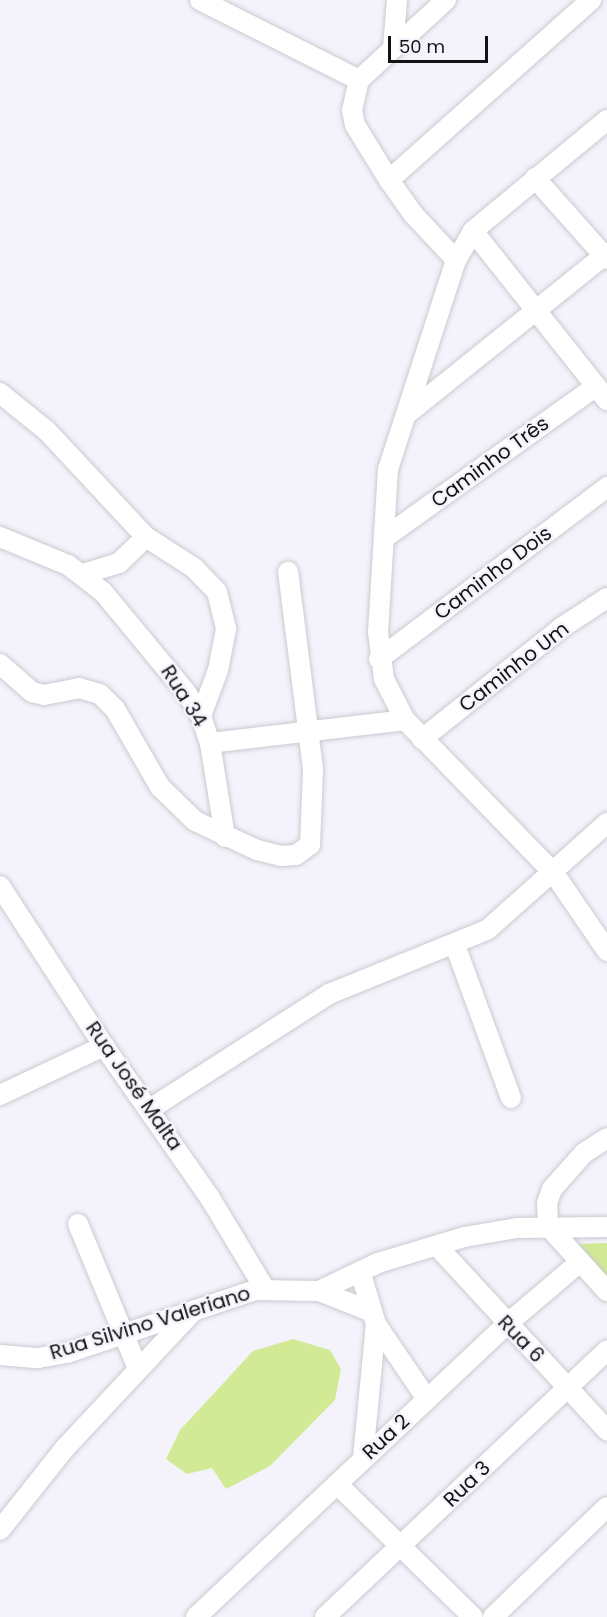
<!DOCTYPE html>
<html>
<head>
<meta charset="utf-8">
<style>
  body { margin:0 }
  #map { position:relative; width:607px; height:1617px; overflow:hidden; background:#f4f3fb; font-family:Poppins,sans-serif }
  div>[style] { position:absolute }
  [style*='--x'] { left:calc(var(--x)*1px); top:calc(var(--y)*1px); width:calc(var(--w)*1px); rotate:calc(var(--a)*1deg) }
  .green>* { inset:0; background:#d2ea95 }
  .roads { filter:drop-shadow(0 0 2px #cbc9d1) drop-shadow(0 0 2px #cbc9d1) }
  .minor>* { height:20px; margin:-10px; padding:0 10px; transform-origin:10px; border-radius:10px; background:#fff }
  span { translate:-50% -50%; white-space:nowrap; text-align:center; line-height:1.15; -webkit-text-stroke:5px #f4f3fb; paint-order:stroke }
  .street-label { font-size:20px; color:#131315 }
  .scale { position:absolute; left:388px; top:36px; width:100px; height:27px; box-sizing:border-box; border:3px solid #131315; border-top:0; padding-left:8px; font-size:18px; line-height:21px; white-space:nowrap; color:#131315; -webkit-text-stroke:4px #f4f3fb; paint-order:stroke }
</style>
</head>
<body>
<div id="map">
  <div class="green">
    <div style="clip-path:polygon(607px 1243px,607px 1279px,575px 1244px)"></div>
    <div style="clip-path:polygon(293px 1339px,330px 1350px,341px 1369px,335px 1400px,270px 1466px,226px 1489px,212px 1468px,187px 1474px,166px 1459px,180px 1430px,253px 1351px)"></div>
  </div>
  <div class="roads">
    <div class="minor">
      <div style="--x:200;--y:0;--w:178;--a:26.7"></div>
      <div style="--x:446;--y:0;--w:118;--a:137.4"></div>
      <div style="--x:359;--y:80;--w:31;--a:103"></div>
      <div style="--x:352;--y:110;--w:15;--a:79"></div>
      <div style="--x:355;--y:125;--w:65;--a:58.3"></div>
      <div style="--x:389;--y:180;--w:42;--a:54.8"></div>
      <div style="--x:413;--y:214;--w:63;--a:46.9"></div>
      <div style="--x:393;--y:47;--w:47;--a:-85.1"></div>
      <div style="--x:607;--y:120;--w:174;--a:140.4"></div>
      <div style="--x:473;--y:231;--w:34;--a:120"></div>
      <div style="--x:456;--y:260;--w:220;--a:108"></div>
      <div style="--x:388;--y:469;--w:163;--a:93.5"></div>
      <div style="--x:378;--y:632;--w:47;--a:82.7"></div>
      <div style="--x:384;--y:679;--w:46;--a:62.9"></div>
      <div style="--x:405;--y:720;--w:212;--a:45.8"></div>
      <div style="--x:553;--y:872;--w:96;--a:55.6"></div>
      <div style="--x:535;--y:178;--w:108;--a:48.4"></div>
      <div style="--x:389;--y:180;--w:271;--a:-41.7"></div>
      <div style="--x:473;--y:231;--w:216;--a:51.6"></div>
      <div style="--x:0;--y:393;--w:60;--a:39"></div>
      <div style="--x:47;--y:431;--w:145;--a:47"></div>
      <div style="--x:146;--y:537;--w:57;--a:32.9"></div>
      <div style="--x:194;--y:568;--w:33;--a:46"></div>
      <div style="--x:217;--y:592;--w:38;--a:76"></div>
      <div style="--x:226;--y:629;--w:42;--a:101"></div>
      <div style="--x:218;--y:670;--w:49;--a:110.3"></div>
      <div style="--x:407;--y:414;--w:257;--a:-38.8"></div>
      <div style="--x:0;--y:537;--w:74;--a:22.4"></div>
      <div style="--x:68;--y:565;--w:44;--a:37.6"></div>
      <div style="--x:103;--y:592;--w:129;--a:50.4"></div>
      <div style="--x:185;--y:691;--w:30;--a:57"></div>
      <div style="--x:201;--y:716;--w:28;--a:72"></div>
      <div style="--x:210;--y:743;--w:196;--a:-6.7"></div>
      <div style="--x:384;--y:538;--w:261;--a:-35.6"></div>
      <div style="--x:83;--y:574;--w:38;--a:-17"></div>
      <div style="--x:119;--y:563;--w:37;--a:-44"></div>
      <div style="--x:379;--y:659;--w:286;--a:-37"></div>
      <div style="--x:0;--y:664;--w:43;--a:41.2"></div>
      <div style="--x:32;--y:692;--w:12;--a:14"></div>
      <div style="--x:44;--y:695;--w:36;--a:-11"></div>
      <div style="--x:79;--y:688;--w:22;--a:16"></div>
      <div style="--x:100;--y:694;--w:21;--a:45"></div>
      <div style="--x:115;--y:709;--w:90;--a:60"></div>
      <div style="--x:160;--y:787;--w:49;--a:44.2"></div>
      <div style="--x:195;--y:821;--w:68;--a:25.1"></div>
      <div style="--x:257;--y:850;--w:25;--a:14"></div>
      <div style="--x:281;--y:856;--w:15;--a:-4"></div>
      <div style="--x:296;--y:855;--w:17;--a:-36"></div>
      <div style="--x:310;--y:845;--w:76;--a:-87.7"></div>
      <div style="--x:313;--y:769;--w:199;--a:-97.2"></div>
      <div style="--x:422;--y:739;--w:178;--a:-38.6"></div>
      <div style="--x:561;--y:628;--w:55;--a:-33.1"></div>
      <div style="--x:210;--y:743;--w:95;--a:80.9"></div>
      <div style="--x:0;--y:886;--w:191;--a:57"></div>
      <div style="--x:104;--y:1046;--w:185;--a:55.1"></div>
      <div style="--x:210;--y:1198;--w:106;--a:58.9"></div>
      <div style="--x:455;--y:945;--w:163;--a:69.9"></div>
      <div style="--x:0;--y:1095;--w:115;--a:-25.2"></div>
      <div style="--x:150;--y:1109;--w:213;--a:-32.7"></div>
      <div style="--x:329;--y:994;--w:170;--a:-22.1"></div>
      <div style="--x:487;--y:930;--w:161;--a:-41.7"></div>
      <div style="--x:78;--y:1224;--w:157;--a:67.5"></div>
      <div style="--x:548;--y:1226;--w:23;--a:-92"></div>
      <div style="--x:547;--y:1203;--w:15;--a:-70"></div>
      <div style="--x:552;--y:1189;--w:48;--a:-48.4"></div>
      <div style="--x:584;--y:1153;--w:27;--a:-33"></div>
      <div style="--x:548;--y:1226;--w:88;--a:47.8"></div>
      <div style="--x:437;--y:1246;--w:251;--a:47.3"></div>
      <div style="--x:360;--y:1271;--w:55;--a:73.2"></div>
      <div style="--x:376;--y:1324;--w:91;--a:55.8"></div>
      <div style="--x:319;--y:1291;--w:55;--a:21.4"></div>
      <div style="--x:0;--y:1355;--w:38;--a:5"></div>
      <div style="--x:38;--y:1358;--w:29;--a:-10"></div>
      <div style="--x:67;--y:1353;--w:198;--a:-18.5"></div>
      <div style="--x:255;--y:1290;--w:64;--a:0.9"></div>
      <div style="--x:319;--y:1291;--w:65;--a:-25.4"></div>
      <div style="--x:378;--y:1263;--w:90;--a:-16.8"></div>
      <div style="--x:464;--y:1237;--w:54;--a:-9.6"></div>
      <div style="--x:517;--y:1228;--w:90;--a:-0.6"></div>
      <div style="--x:363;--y:1458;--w:135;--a:-84.5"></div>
      <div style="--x:337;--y:1484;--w:190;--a:44.4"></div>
      <div style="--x:0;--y:1530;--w:105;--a:-51.6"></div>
      <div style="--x:65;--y:1448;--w:187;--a:-46.9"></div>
      <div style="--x:196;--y:1617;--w:426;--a:-43.3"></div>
      <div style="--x:506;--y:1325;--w:97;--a:-40.4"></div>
      <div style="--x:325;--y:1617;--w:388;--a:-43.4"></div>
      <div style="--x:493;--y:1617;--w:158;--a:-44"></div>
    </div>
  </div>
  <div class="street-label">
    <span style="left:490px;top:462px;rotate:-36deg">Caminho Três</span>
    <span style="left:493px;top:573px;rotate:-37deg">Caminho Dois</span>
    <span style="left:514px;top:667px;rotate:-38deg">Caminho Um</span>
    <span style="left:184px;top:696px;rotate:58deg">Rua 34</span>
    <span style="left:134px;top:1086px;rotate:55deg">Rua José Malta</span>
    <span style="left:150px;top:1323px;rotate:-17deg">Rua Silvino Valeriano</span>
    <span style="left:521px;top:1339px;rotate:46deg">Rua 6</span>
    <span style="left:386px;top:1437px;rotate:-43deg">Rua 2</span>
    <span style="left:467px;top:1484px;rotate:-44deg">Rua 3</span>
  </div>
  <div class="scale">50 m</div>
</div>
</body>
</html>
